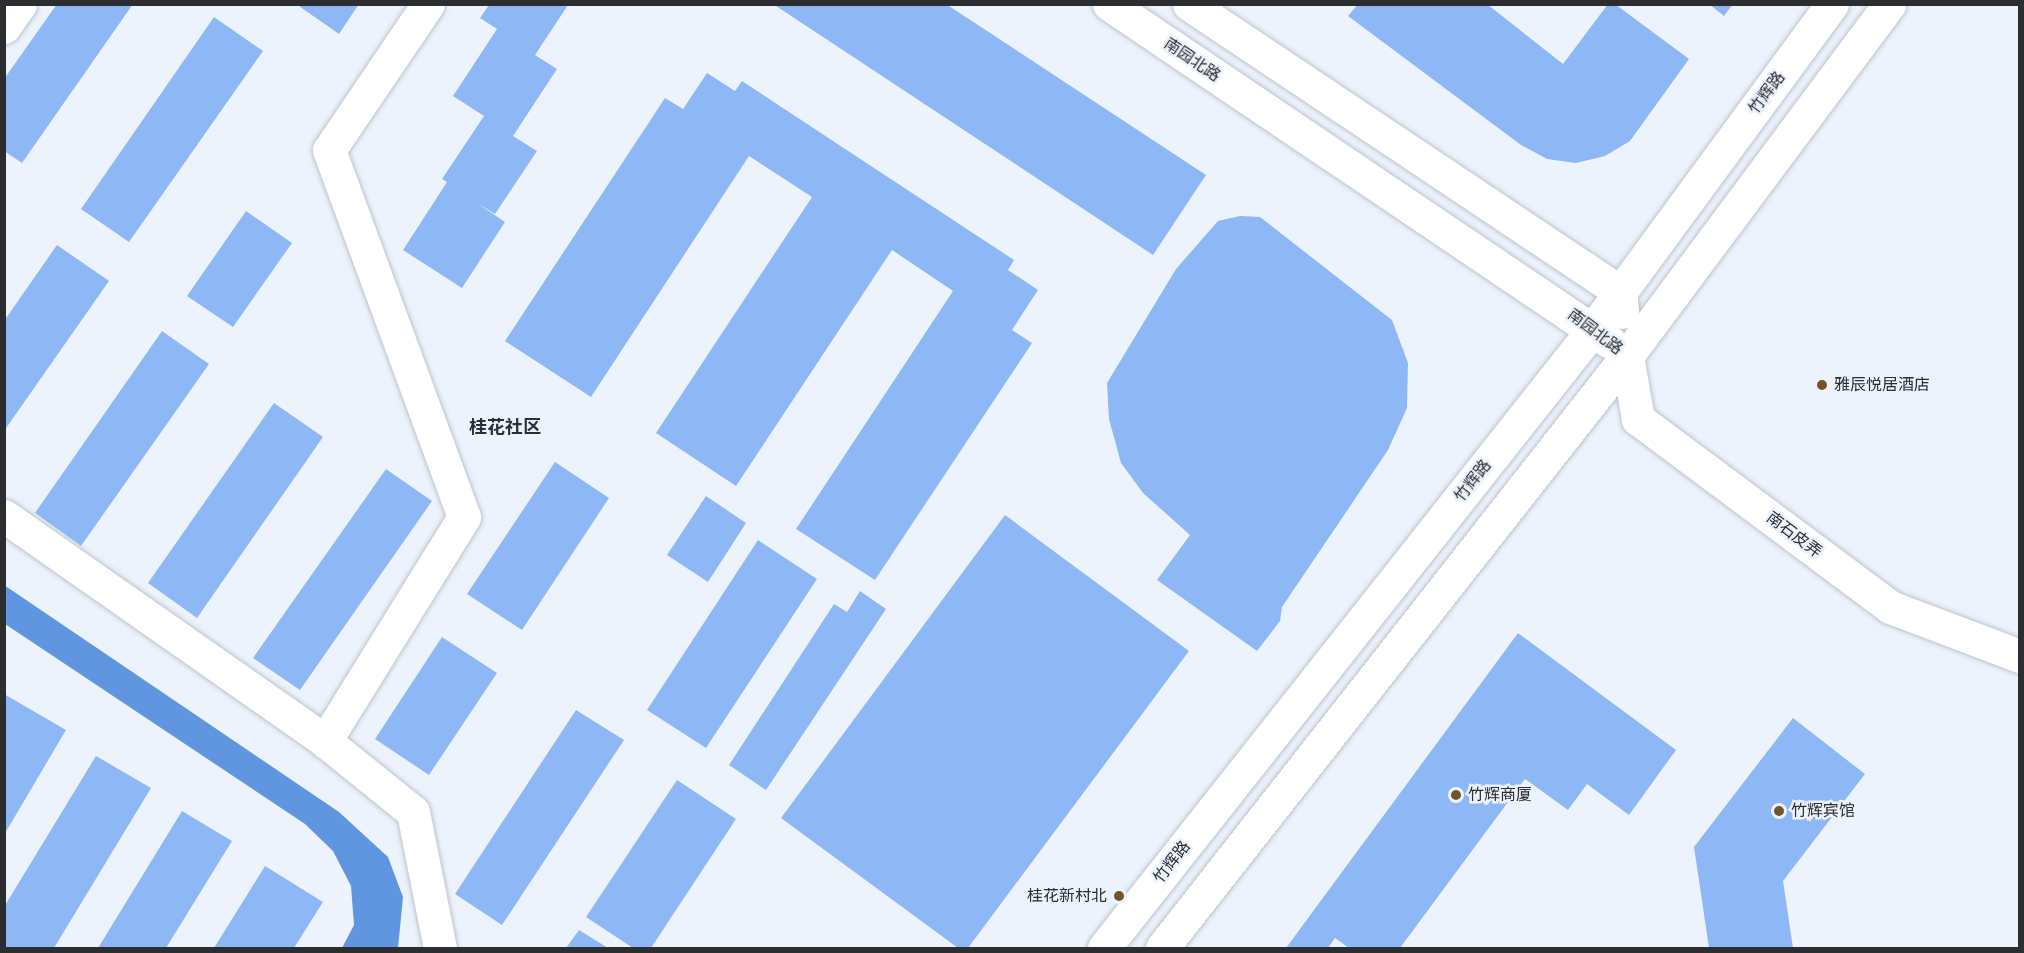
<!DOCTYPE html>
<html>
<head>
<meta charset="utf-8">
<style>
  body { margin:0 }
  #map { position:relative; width:2024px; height:953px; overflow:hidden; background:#edf3fd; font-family:"Public Sans","Noto Sans SC",sans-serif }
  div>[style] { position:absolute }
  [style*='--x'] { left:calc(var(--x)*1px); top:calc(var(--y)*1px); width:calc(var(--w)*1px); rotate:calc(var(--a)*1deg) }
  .water>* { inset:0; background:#6095e0 }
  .building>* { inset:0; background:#8db8f5 }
  .roads { filter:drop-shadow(0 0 2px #bdc4cd) drop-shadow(0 0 2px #bdc4cd) }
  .minor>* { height:33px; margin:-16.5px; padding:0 16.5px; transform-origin:16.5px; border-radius:16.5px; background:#fff }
  .major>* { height:33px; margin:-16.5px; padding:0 16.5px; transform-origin:16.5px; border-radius:16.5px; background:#fff }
  .dots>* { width:16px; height:16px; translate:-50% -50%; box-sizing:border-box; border:3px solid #edf3fd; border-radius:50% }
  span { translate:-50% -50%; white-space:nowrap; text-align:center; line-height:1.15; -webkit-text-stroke:5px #edf3fd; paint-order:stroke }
  .street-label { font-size:16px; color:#2b2d31 }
  .poi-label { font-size:16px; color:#2b2d31 }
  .left { translate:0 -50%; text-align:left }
  .right { translate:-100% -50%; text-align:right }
  .neighbourhood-label { font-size:18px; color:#2a2f36; font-weight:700 }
  .frame { position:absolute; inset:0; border:6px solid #2b2d31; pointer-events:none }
</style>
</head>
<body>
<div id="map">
  <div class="water">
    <div style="clip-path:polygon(4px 585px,339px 812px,388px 857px,403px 897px,398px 948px,342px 948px,354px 925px,351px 886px,333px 851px,305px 824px,5px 624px)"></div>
  </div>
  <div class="building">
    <div style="clip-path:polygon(57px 4px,133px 4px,22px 163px,4px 151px,4px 79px)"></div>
    <div style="clip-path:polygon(296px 4px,359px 4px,339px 34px)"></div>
    <div style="clip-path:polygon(773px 4px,946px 4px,1206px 175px,1153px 255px)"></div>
    <div style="clip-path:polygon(1358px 4px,1487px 4px,1563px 64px,1608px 4px,1615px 4px,1689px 59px,1630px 141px,1605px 156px,1576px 163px,1547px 159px,1521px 145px,1348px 16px)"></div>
    <div style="clip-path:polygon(1709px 4px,1733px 4px,1724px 16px)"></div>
    <div style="clip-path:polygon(489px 5px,568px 5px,535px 55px,557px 69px,513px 136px,537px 151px,495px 214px,477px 203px,505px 222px,462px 288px,403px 250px,447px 182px,442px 179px,484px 116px,453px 96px,497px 29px,480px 18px)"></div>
    <div style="clip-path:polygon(214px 17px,263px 51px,129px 242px,81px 209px)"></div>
    <div style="clip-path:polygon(707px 73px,735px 91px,742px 81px,1014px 260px,1008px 270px,1038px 290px,1012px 330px,1032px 343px,875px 580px,796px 529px,953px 291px,892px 250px,736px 486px,656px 433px,812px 197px,749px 156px,591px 397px,505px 341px,665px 98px,683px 109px)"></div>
    <div style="clip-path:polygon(246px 211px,292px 243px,233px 327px,187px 296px)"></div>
    <div style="clip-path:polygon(1240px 216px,1260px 217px,1392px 320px,1408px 363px,1407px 408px,1388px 450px,1282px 607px,1280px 621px,1257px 651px,1157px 580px,1190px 535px,1143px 493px,1121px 463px,1109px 419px,1107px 383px,1176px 269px,1218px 221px)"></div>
    <div style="clip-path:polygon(57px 245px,109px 281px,4px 431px,4px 321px)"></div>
    <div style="clip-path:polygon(162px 331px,209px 364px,81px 546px,35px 513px)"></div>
    <div style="clip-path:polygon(274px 403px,323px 437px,197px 618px,148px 583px)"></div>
    <div style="clip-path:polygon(555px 462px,609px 498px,522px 630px,467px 594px)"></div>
    <div style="clip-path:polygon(386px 469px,432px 501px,300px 690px,253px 658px)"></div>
    <div style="clip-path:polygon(706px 496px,746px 523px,708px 582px,667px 555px)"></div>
    <div style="clip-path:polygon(1005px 515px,1189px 651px,968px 948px,958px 948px,781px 818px)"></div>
    <div style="clip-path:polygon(758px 540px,817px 579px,706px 748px,647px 710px)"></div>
    <div style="clip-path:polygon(860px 591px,886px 609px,766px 790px,729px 765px,834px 604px,847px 612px)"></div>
    <div style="clip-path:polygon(1518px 633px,1676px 750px,1629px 815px,1587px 784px,1568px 810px,1525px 779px,1400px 948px,1349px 948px,1335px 938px,1328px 948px,1286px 948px)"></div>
    <div style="clip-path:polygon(442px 637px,497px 673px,429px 775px,375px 739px)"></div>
    <div style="clip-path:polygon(4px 694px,66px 730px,4px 835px)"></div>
    <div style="clip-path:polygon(576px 710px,624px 740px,502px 925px,455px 894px)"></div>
    <div style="clip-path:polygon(1793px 718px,1865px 774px,1783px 881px,1793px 948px,1709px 948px,1694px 847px)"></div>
    <div style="clip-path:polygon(96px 756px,151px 788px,54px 948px,4px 948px,4px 907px)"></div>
    <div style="clip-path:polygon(677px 780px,736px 819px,651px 948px,633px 948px,586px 917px)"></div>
    <div style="clip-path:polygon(182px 811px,232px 841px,166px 948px,98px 948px)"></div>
    <div style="clip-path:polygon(265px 866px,323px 902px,294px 948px,214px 948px)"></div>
    <div style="clip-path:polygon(579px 930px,608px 948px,566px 948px)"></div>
  </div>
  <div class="roads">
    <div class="minor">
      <div style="--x:428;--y:4;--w:176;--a:124.1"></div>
      <div style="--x:329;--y:150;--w:391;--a:69.8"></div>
      <div style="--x:464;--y:517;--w:264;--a:121.8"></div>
      <div style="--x:325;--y:741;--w:113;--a:38.9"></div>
      <div style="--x:413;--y:812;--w:139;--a:78.8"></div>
      <div style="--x:4;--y:27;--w:28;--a:-55"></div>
      <div style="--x:1627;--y:356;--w:64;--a:80.1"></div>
      <div style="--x:1638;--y:419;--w:314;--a:36.7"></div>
      <div style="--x:1890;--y:607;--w:139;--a:20.7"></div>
      <div style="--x:4;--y:516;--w:392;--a:35"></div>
    </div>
    <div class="major">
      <div style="--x:1109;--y:4;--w:604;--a:34.01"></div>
      <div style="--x:1189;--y:4;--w:518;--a:33.75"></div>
      <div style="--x:1620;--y:292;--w:20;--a:84"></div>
      <div style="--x:1104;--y:948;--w:790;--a:-51.68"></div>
      <div style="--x:1594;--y:328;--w:402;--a:-53.7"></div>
      <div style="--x:1162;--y:948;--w:753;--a:-51.85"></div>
      <div style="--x:1627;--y:356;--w:439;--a:-53.3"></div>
    </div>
  </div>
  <div class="dots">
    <div style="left:1822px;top:385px;background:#725428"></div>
    <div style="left:1456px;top:795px;background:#725428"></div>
    <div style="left:1779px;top:811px;background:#725428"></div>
    <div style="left:1119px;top:896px;background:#725428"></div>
  </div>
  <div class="street-label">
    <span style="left:1192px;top:60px;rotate:34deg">南园北路</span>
    <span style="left:1767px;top:93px;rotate:-53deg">竹辉路</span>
    <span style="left:1595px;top:332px;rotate:37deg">南园北路</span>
    <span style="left:1473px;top:481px;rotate:-52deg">竹辉路</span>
    <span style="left:1794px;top:535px;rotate:37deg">南石皮弄</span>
    <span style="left:1172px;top:862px;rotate:-52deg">竹辉路</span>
  </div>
  <div class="poi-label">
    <span class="left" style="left:1834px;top:385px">雅辰悦居酒店</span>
    <span class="left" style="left:1468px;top:795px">竹辉商厦</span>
    <span class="left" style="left:1791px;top:811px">竹辉宾馆</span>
    <span class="right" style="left:1107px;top:896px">桂花新村北</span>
  </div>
  <div class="neighbourhood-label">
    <span style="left:505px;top:427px">桂花社区</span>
  </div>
  <div class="frame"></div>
</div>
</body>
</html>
